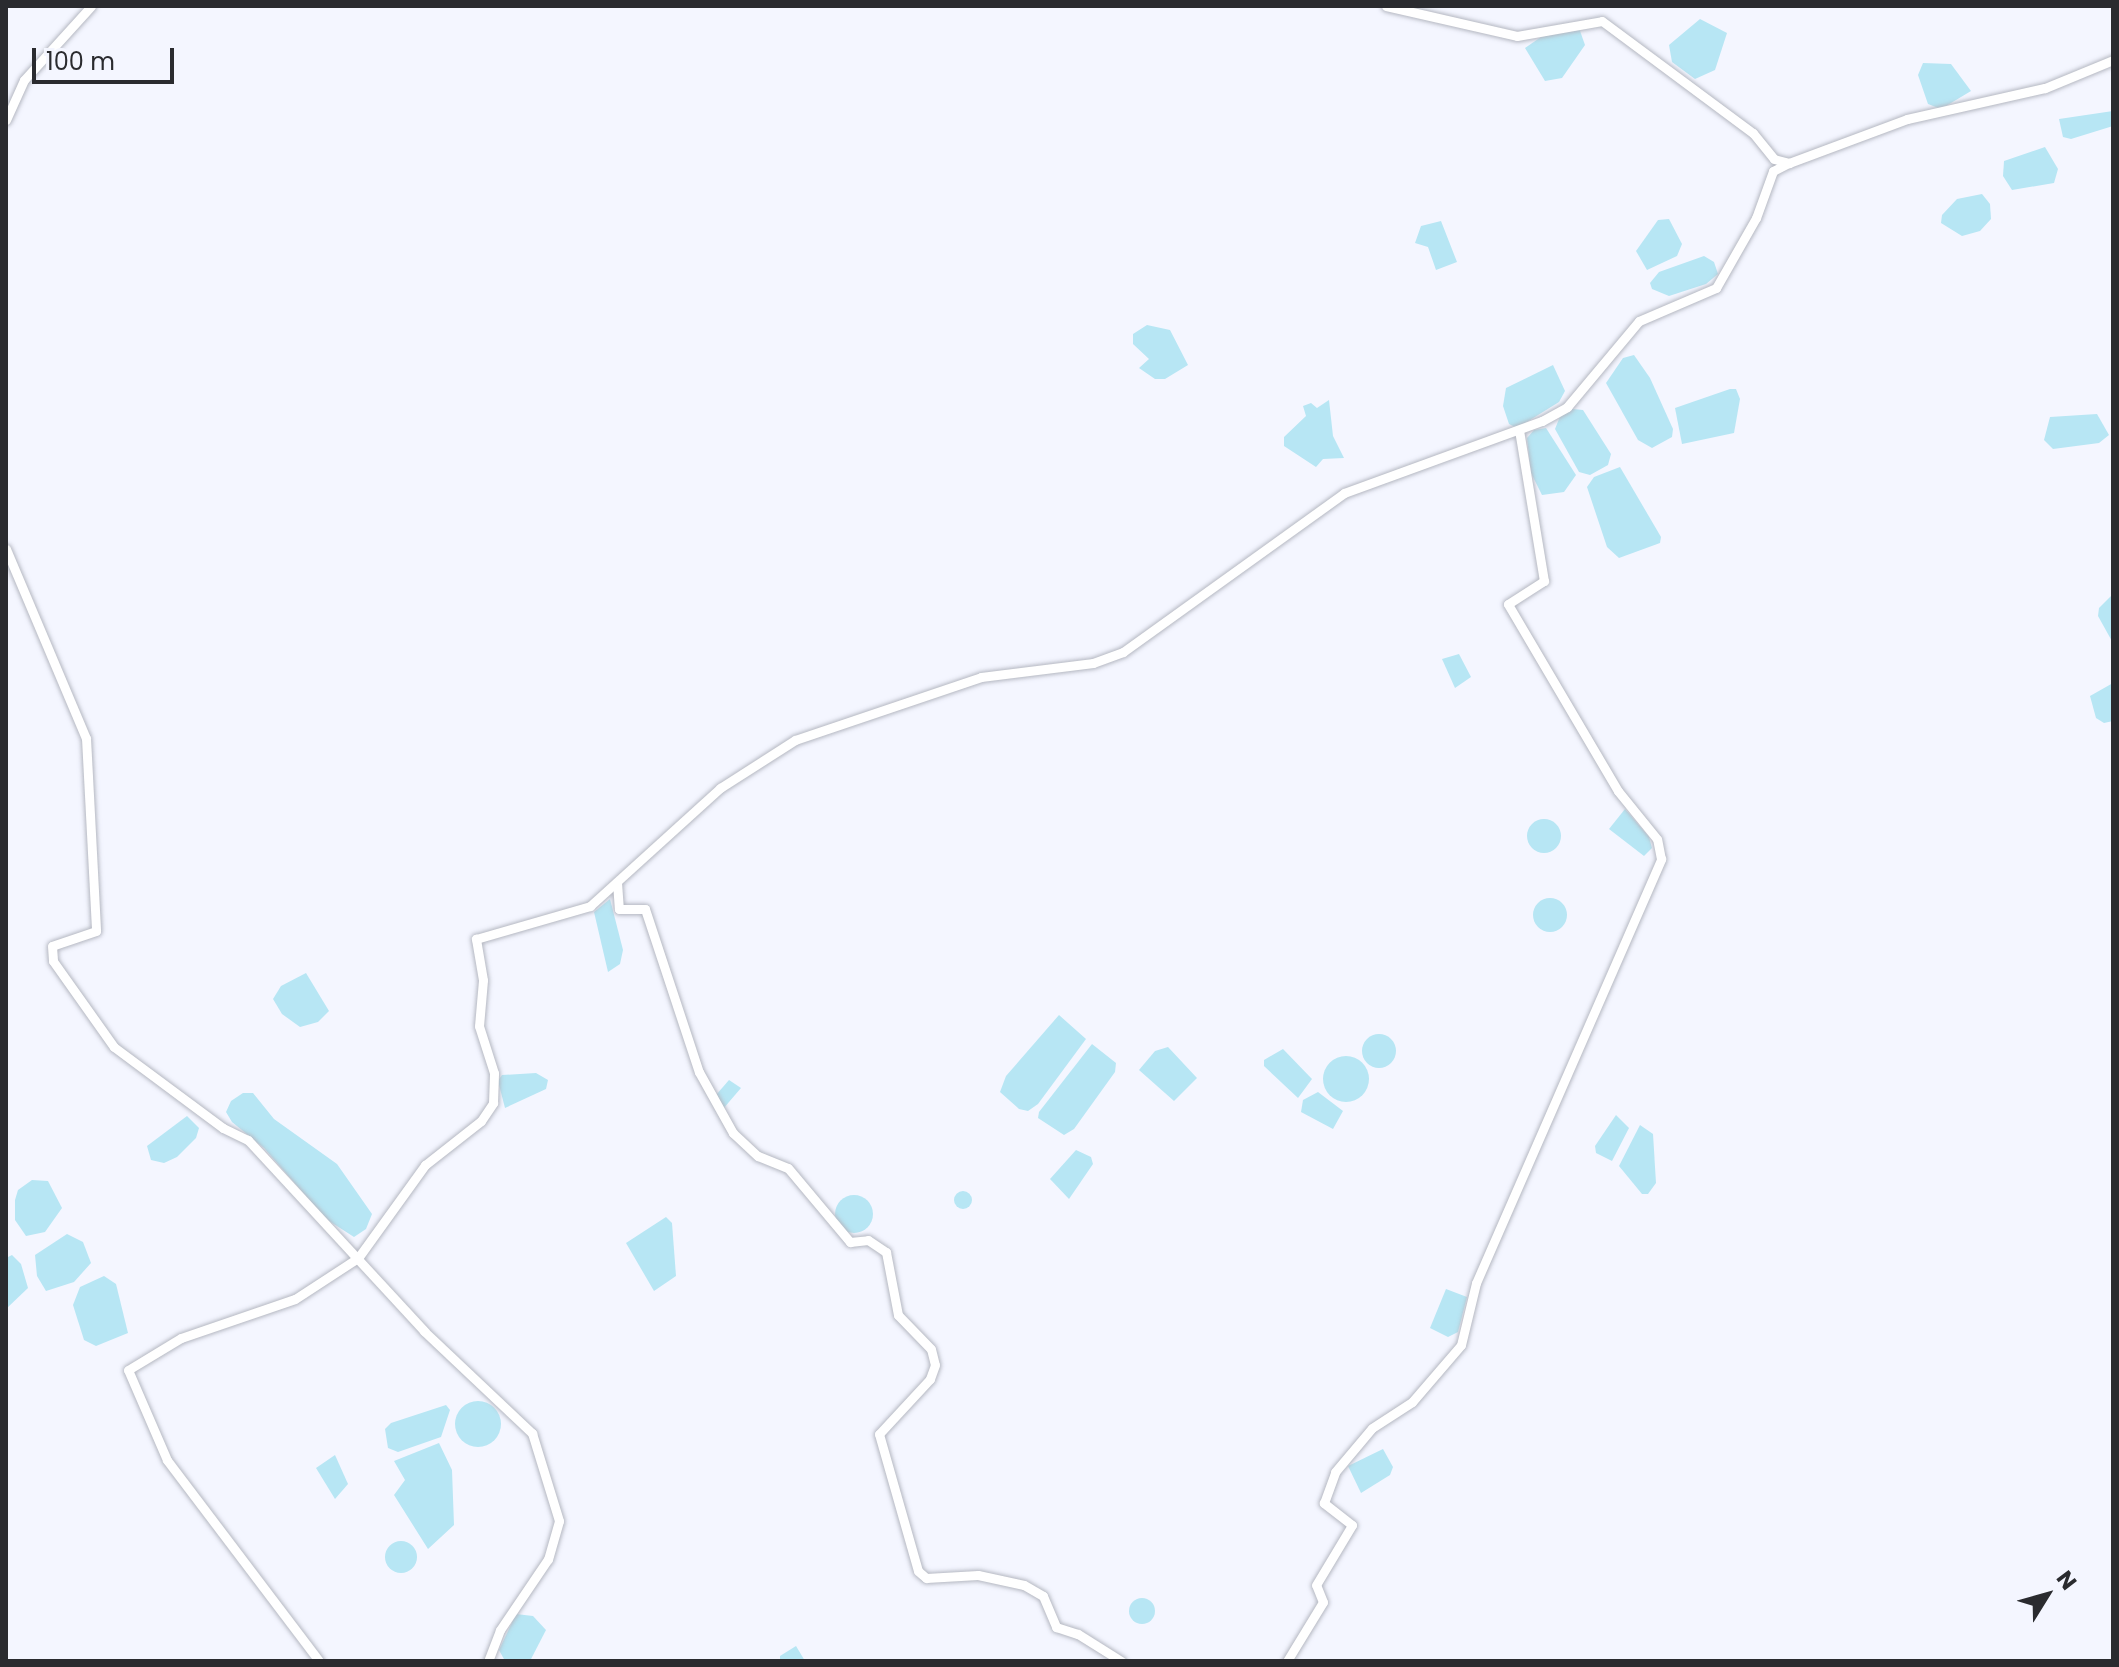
<!DOCTYPE html>
<html>
<head>
<meta charset="utf-8">
<style>
  body { margin:0 }
  #map { position:relative; width:2119px; height:1667px; overflow:hidden; background:#f4f6ff; font-family:Poppins,sans-serif }
  div>[style] { position:absolute }
  [style*='--x'] { left:calc(var(--x)*1px); top:calc(var(--y)*1px); width:calc(var(--w)*1px); rotate:calc(var(--a)*1deg) }
  .water>* { inset:0; background:#b7e6f4 }
  .round { border-radius:50% }
  .roads { filter:drop-shadow(0 0 2px #b5b8c2) drop-shadow(0 0 2px #b5b8c2) }
  .minor>* { height:9px; margin:-4.5px; padding:0 4.5px; transform-origin:4.5px; border-radius:4.5px; background:#fff }
  span { translate:-50% -50%; white-space:nowrap; text-align:center; line-height:1.15; -webkit-text-stroke:8px #f4f6ff; paint-order:stroke }
  .frame { position:absolute; inset:0; border:8px solid #2a2b2f; pointer-events:none }
  .north { position:absolute; left:2007px; top:1555px; width:80px; height:80px; -webkit-text-stroke:6px #f4f6ff; paint-order:stroke; rotate:53deg; font-size:22px; font-weight:700; line-height:32px; text-align:center; color:#2a2b2f }
  .north::after { content:''; display:block; margin:auto; width:28px; height:36px; background:#2a2b2f; clip-path:polygon(50% 0,100% 100%,50% 72%,0 100%) }
  .scale { position:absolute; left:32px; top:48px; width:142px; height:36px; box-sizing:border-box; border:4px solid #2a2b2f; border-top:0; padding-left:10px; font-size:24px; line-height:28px; white-space:nowrap; color:#2a2b2f; -webkit-text-stroke:6px #f4f6ff; paint-order:stroke }
</style>
</head>
<body>
<div id="map">
  <div class="water">
    <div style="clip-path:polygon(1700px 19px,1727px 33px,1715px 70px,1695px 79px,1672px 62px,1669px 45px)"></div>
    <div style="clip-path:polygon(1579px 28px,1585px 45px,1562px 78px,1545px 81px,1525px 48px,1541px 37px)"></div>
    <div style="clip-path:polygon(1923px 63px,1951px 64px,1971px 91px,1941px 109px,1928px 104px,1918px 75px)"></div>
    <div style="clip-path:polygon(2113px 111px,2113px 126px,2071px 139px,2063px 137px,2059px 119px)"></div>
    <div style="clip-path:polygon(2045px 147px,2058px 169px,2054px 183px,2012px 190px,2003px 176px,2004px 161px)"></div>
    <div style="clip-path:polygon(1982px 194px,1990px 204px,1991px 219px,1980px 231px,1962px 236px,1941px 223px,1942px 215px,1957px 199px)"></div>
    <div style="clip-path:polygon(1669px 219px,1682px 244px,1677px 256px,1647px 270px,1636px 251px,1658px 220px)"></div>
    <div style="clip-path:polygon(1441px 221px,1457px 262px,1436px 270px,1428px 247px,1415px 243px,1421px 226px)"></div>
    <div style="clip-path:polygon(1704px 256px,1714px 262px,1718px 274px,1706px 284px,1669px 296px,1652px 289px,1650px 283px,1659px 272px)"></div>
    <div style="clip-path:polygon(1147px 325px,1170px 330px,1188px 365px,1165px 379px,1155px 379px,1139px 368px,1149px 359px,1133px 344px,1133px 334px)"></div>
    <div style="clip-path:polygon(1634px 355px,1650px 378px,1673px 429px,1672px 437px,1652px 448px,1638px 440px,1606px 383px,1623px 358px)"></div>
    <div style="clip-path:polygon(1553px 365px,1565px 391px,1559px 402px,1517px 428px,1509px 424px,1503px 406px,1506px 388px)"></div>
    <div style="clip-path:polygon(1730px 389px,1736px 389px,1740px 399px,1734px 433px,1682px 444px,1675px 408px)"></div>
    <div style="clip-path:polygon(1329px 400px,1333px 436px,1344px 458px,1323px 459px,1316px 467px,1284px 446px,1284px 437px,1306px 416px,1303px 406px,1311px 403px,1317px 408px)"></div>
    <div style="clip-path:polygon(1573px 409px,1583px 410px,1611px 454px,1608px 465px,1590px 475px,1579px 472px,1555px 429px,1561px 414px)"></div>
    <div style="clip-path:polygon(2097px 414px,2109px 435px,2099px 443px,2053px 449px,2044px 440px,2050px 417px)"></div>
    <div style="clip-path:polygon(1546px 428px,1576px 475px,1564px 492px,1542px 495px,1531px 473px,1527px 438px,1534px 430px)"></div>
    <div style="clip-path:polygon(1620px 467px,1661px 537px,1660px 543px,1619px 558px,1607px 547px,1587px 487px,1594px 477px)"></div>
    <div style="clip-path:polygon(2113px 594px,2113px 643px,2098px 616px,2099px 608px)"></div>
    <div style="clip-path:polygon(1459px 654px,1471px 677px,1455px 688px,1442px 659px)"></div>
    <div style="clip-path:polygon(2113px 683px,2113px 721px,2104px 723px,2096px 718px,2090px 696px)"></div>
    <div style="clip-path:polygon(1625px 809px,1649px 837px,1652px 848px,1644px 856px,1609px 829px)"></div>
    <div class="round" style="left:1527px;top:819px;width:34px;height:34px"></div>
    <div class="round" style="left:1533px;top:898px;width:34px;height:34px"></div>
    <div style="clip-path:polygon(610px 899px,623px 950px,620px 964px,608px 972px,594px 912px)"></div>
    <div style="clip-path:polygon(306px 973px,329px 1011px,318px 1022px,300px 1027px,282px 1014px,273px 999px,281px 986px)"></div>
    <div style="clip-path:polygon(1059px 1015px,1086px 1039px,1038px 1104px,1028px 1111px,1019px 1109px,1000px 1092px,1006px 1076px)"></div>
    <div class="round" style="left:1362px;top:1034px;width:34px;height:34px"></div>
    <div style="clip-path:polygon(1092px 1044px,1116px 1063px,1115px 1072px,1074px 1129px,1064px 1135px,1038px 1118px,1039px 1112px)"></div>
    <div style="clip-path:polygon(1168px 1047px,1197px 1078px,1174px 1101px,1139px 1070px,1155px 1051px)"></div>
    <div style="clip-path:polygon(1283px 1049px,1312px 1079px,1298px 1098px,1264px 1066px,1264px 1060px)"></div>
    <div class="round" style="left:1323px;top:1056px;width:46px;height:46px"></div>
    <div style="clip-path:polygon(536px 1073px,548px 1080px,546px 1089px,505px 1108px,498px 1081px,502px 1075px)"></div>
    <div style="clip-path:polygon(729px 1080px,741px 1088px,723px 1109px,716px 1095px)"></div>
    <div style="clip-path:polygon(1318px 1092px,1343px 1111px,1333px 1129px,1301px 1112px,1303px 1100px)"></div>
    <div style="clip-path:polygon(243px 1093px,253px 1093px,274px 1119px,337px 1164px,372px 1214px,366px 1229px,354px 1237px,326px 1219px,264px 1148px,232px 1122px,226px 1112px,231px 1101px)"></div>
    <div style="clip-path:polygon(1616px 1115px,1629px 1128px,1612px 1161px,1596px 1153px,1595px 1146px)"></div>
    <div style="clip-path:polygon(187px 1116px,199px 1128px,196px 1138px,177px 1157px,164px 1163px,151px 1160px,147px 1146px)"></div>
    <div style="clip-path:polygon(1640px 1125px,1653px 1134px,1656px 1183px,1648px 1194px,1642px 1194px,1619px 1166px)"></div>
    <div style="clip-path:polygon(1076px 1150px,1091px 1157px,1093px 1164px,1069px 1199px,1050px 1179px)"></div>
    <div style="clip-path:polygon(32px 1180px,48px 1181px,62px 1208px,45px 1232px,26px 1236px,15px 1220px,15px 1200px,18px 1190px)"></div>
    <div class="round" style="left:954px;top:1191px;width:18px;height:18px"></div>
    <div class="round" style="left:835px;top:1195px;width:38px;height:38px"></div>
    <div style="clip-path:polygon(666px 1217px,672px 1223px,676px 1276px,654px 1291px,626px 1243px)"></div>
    <div style="clip-path:polygon(67px 1234px,83px 1242px,91px 1263px,74px 1282px,46px 1291px,37px 1276px,35px 1255px)"></div>
    <div style="clip-path:polygon(12px 1255px,21px 1264px,28px 1288px,6px 1309px,6px 1258px)"></div>
    <div style="clip-path:polygon(104px 1276px,116px 1284px,128px 1333px,96px 1346px,84px 1340px,73px 1305px,80px 1287px)"></div>
    <div style="clip-path:polygon(1446px 1289px,1467px 1297px,1458px 1332px,1448px 1337px,1430px 1328px)"></div>
    <div class="round" style="left:455px;top:1401px;width:46px;height:46px"></div>
    <div style="clip-path:polygon(446px 1405px,450px 1410px,441px 1437px,398px 1452px,388px 1448px,385px 1429px,391px 1423px)"></div>
    <div style="clip-path:polygon(439px 1443px,452px 1470px,454px 1525px,428px 1549px,394px 1495px,405px 1480px,394px 1461px)"></div>
    <div style="clip-path:polygon(1383px 1449px,1393px 1467px,1390px 1475px,1361px 1493px,1348px 1466px)"></div>
    <div style="clip-path:polygon(335px 1455px,348px 1484px,335px 1499px,316px 1468px)"></div>
    <div class="round" style="left:385px;top:1541px;width:32px;height:32px"></div>
    <div class="round" style="left:1129px;top:1598px;width:26px;height:26px"></div>
    <div style="clip-path:polygon(516px 1614px,533px 1616px,546px 1630px,530px 1661px,505px 1661px,499px 1650px)"></div>
    <div style="clip-path:polygon(796px 1646px,805px 1661px,780px 1661px,780px 1656px)"></div>
  </div>
  <div class="roads">
    <div class="minor">
      <div style="--x:1386;--y:6;--w:134;--a:12.9"></div>
      <div style="--x:1517;--y:36;--w:86;--a:-10"></div>
      <div style="--x:1602;--y:21;--w:188;--a:36.6"></div>
      <div style="--x:1753;--y:133;--w:33;--a:51"></div>
      <div style="--x:1774;--y:159;--w:16;--a:15"></div>
      <div style="--x:1789;--y:163;--w:126;--a:-20.4"></div>
      <div style="--x:1907;--y:119;--w:141;--a:-12.7"></div>
      <div style="--x:2045;--y:88;--w:74;--a:-22.4"></div>
      <div style="--x:6;--y:120;--w:44;--a:-65.8"></div>
      <div style="--x:24;--y:80;--w:100;--a:-47.8"></div>
      <div style="--x:6;--y:549;--w:205;--a:67.1"></div>
      <div style="--x:86;--y:738;--w:193;--a:87"></div>
      <div style="--x:96;--y:931;--w:46;--a:161.2"></div>
      <div style="--x:52;--y:946;--w:15;--a:86"></div>
      <div style="--x:53;--y:961;--w:105;--a:54.7"></div>
      <div style="--x:114;--y:1047;--w:136;--a:36.6"></div>
      <div style="--x:223;--y:1128;--w:28;--a:26"></div>
      <div style="--x:248;--y:1140;--w:260;--a:47.3"></div>
      <div style="--x:424;--y:1331;--w:149;--a:43.4"></div>
      <div style="--x:532;--y:1433;--w:92;--a:72.9"></div>
      <div style="--x:559;--y:1521;--w:40;--a:106"></div>
      <div style="--x:548;--y:1559;--w:86;--a:124.1"></div>
      <div style="--x:500;--y:1630;--w:33;--a:111"></div>
      <div style="--x:617;--y:882;--w:27;--a:86"></div>
      <div style="--x:619;--y:909;--w:26;--a:0"></div>
      <div style="--x:645;--y:909;--w:172;--a:71.7"></div>
      <div style="--x:699;--y:1072;--w:70;--a:60.9"></div>
      <div style="--x:733;--y:1133;--w:34;--a:43"></div>
      <div style="--x:758;--y:1156;--w:32;--a:22"></div>
      <div style="--x:788;--y:1168;--w:97;--a:50"></div>
      <div style="--x:850;--y:1242;--w:18;--a:-6"></div>
      <div style="--x:868;--y:1240;--w:22;--a:34"></div>
      <div style="--x:886;--y:1252;--w:64;--a:79.2"></div>
      <div style="--x:898;--y:1315;--w:47;--a:45.9"></div>
      <div style="--x:931;--y:1349;--w:16;--a:76"></div>
      <div style="--x:935;--y:1365;--w:15;--a:110"></div>
      <div style="--x:930;--y:1379;--w:75;--a:132.8"></div>
      <div style="--x:879;--y:1434;--w:142;--a:74.1"></div>
      <div style="--x:918;--y:1571;--w:11;--a:41"></div>
      <div style="--x:926;--y:1578;--w:52;--a:-3.3"></div>
      <div style="--x:978;--y:1575;--w:47;--a:12.3"></div>
      <div style="--x:1024;--y:1585;--w:22;--a:30"></div>
      <div style="--x:1043;--y:1596;--w:34;--a:67"></div>
      <div style="--x:1056;--y:1627;--w:23;--a:18"></div>
      <div style="--x:1078;--y:1634;--w:51;--a:32.1"></div>
      <div style="--x:319;--y:1661;--w:252;--a:-127.1"></div>
      <div style="--x:167;--y:1460;--w:98;--a:-113.4"></div>
      <div style="--x:128;--y:1370;--w:62;--a:-31.1"></div>
      <div style="--x:181;--y:1338;--w:120;--a:-18.9"></div>
      <div style="--x:295;--y:1299;--w:75;--a:-33.1"></div>
      <div style="--x:358;--y:1258;--w:115;--a:-54.2"></div>
      <div style="--x:425;--y:1165;--w:71;--a:-38.2"></div>
      <div style="--x:481;--y:1121;--w:22;--a:-56"></div>
      <div style="--x:493;--y:1103;--w:30;--a:-88"></div>
      <div style="--x:494;--y:1073;--w:49;--a:-107.7"></div>
      <div style="--x:479;--y:1026;--w:46;--a:-85"></div>
      <div style="--x:483;--y:980;--w:42;--a:-99.7"></div>
      <div style="--x:476;--y:939;--w:119;--a:-16.1"></div>
      <div style="--x:590;--y:906;--w:176;--a:-42.2"></div>
      <div style="--x:720;--y:788;--w:89;--a:-32.6"></div>
      <div style="--x:795;--y:740;--w:196;--a:-18.7"></div>
      <div style="--x:981;--y:677;--w:113;--a:-7.1"></div>
      <div style="--x:1093;--y:663;--w:32;--a:-20"></div>
      <div style="--x:1123;--y:652;--w:272;--a:-35.7"></div>
      <div style="--x:1344;--y:493;--w:211;--a:-20"></div>
      <div style="--x:1542;--y:421;--w:29;--a:-29"></div>
      <div style="--x:1567;--y:407;--w:112;--a:-50.1"></div>
      <div style="--x:1639;--y:321;--w:84;--a:-23.2"></div>
      <div style="--x:1716;--y:288;--w:81;--a:-60.3"></div>
      <div style="--x:1756;--y:218;--w:50;--a:-70.1"></div>
      <div style="--x:1773;--y:171;--w:18;--a:-27"></div>
      <div style="--x:1287;--y:1661;--w:69;--a:-58.6"></div>
      <div style="--x:1323;--y:1602;--w:18;--a:-112"></div>
      <div style="--x:1316;--y:1585;--w:70;--a:-59"></div>
      <div style="--x:1352;--y:1525;--w:36;--a:-142"></div>
      <div style="--x:1324;--y:1503;--w:33;--a:-70"></div>
      <div style="--x:1335;--y:1472;--w:57;--a:-49.9"></div>
      <div style="--x:1372;--y:1428;--w:48;--a:-33"></div>
      <div style="--x:1412;--y:1402;--w:75;--a:-49.3"></div>
      <div style="--x:1461;--y:1345;--w:64;--a:-76.4"></div>
      <div style="--x:1476;--y:1283;--w:463;--a:-66.4"></div>
      <div style="--x:1661;--y:859;--w:20;--a:-101"></div>
      <div style="--x:1657;--y:839;--w:62;--a:-129.1"></div>
      <div style="--x:1618;--y:791;--w:217;--a:-120.5"></div>
      <div style="--x:1508;--y:604;--w:43;--a:-32.6"></div>
      <div style="--x:1544;--y:581;--w:153;--a:-99.4"></div>
    </div>
  </div>
  <div class="frame"></div>
  <div class="north">N</div>
  <div class="scale">100 m</div>
</div>
</body>
</html>
